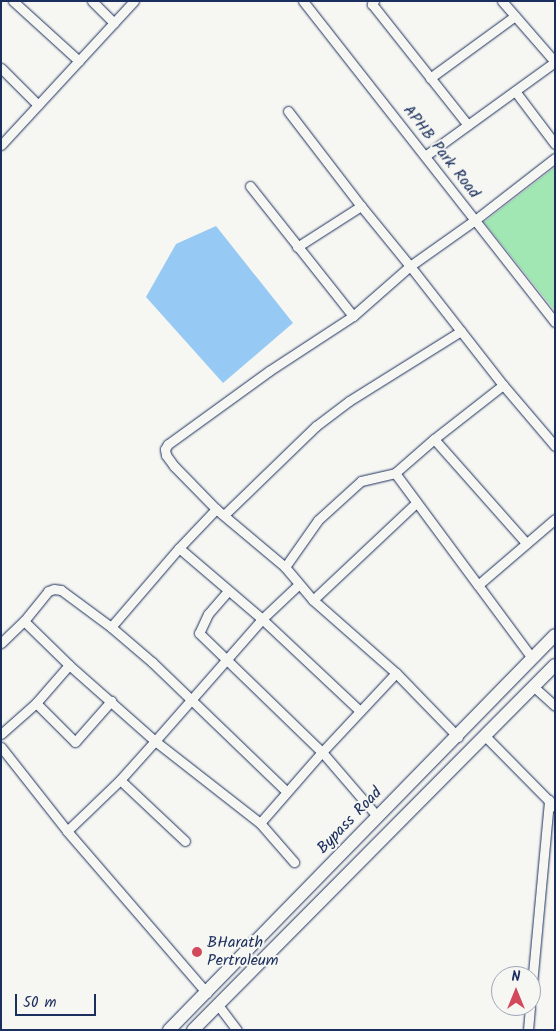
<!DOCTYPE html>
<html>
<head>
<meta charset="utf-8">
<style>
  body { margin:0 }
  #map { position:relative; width:556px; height:1031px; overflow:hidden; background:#f6f6f2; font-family:Kalam,sans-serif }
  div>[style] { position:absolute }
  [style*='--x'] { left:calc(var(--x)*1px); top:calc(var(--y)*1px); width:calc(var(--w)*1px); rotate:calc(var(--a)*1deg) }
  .green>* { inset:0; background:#a1e7b4 }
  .water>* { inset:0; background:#96c9f3 }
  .roads { filter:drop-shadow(0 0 1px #1b2f5e) drop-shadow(0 0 1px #1b2f5e) }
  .street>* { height:9px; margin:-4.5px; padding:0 4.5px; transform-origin:4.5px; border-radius:4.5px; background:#f6f6f2 }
  .secondary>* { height:12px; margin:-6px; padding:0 6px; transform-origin:6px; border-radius:6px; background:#f6f6f2 }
  .dots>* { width:14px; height:14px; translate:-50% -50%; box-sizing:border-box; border:2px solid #f6f6f2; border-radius:50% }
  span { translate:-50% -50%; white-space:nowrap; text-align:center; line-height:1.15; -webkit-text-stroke:4px #f6f6f2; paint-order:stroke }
  .street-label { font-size:16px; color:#1b2f5e }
  .poi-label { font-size:16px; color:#1b2f5e }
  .left { translate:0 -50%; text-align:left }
  .frame { position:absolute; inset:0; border:2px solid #1b2f5e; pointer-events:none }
  .north { position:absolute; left:491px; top:966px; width:50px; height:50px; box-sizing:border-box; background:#f6f6f2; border:1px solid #9ea6b7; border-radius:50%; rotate:0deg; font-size:14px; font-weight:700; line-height:20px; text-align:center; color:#1b2f5e }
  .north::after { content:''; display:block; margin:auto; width:18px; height:22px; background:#d1495b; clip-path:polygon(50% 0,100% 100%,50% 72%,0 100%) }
  .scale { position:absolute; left:15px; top:994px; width:81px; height:22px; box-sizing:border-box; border:2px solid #1b2f5e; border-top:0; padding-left:6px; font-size:15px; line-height:18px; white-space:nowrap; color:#1b2f5e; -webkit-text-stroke:4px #f6f6f2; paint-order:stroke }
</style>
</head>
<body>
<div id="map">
  <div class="green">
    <div style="clip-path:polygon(555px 167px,555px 311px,484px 222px)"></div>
  </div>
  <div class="water">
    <div style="clip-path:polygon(216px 226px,293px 323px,223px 383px,146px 297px,176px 244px)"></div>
  </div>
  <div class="roads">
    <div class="street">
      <div style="--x:13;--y:1;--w:89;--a:42.3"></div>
      <div style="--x:92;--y:1;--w:31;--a:45"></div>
      <div style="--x:303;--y:1;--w:408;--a:51.9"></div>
      <div style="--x:374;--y:1;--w:4;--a:124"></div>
      <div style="--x:372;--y:4;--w:154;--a:51.6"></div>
      <div style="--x:502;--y:1;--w:81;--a:49"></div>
      <div style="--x:1;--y:68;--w:52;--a:45"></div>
      <div style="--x:430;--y:78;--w:105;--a:-36.1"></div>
      <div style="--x:515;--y:91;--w:66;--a:53"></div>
      <div style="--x:288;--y:111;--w:120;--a:52.5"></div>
      <div style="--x:361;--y:206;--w:76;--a:147.4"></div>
      <div style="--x:1;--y:145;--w:196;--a:-47.3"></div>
      <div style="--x:425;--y:156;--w:160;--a:-35.9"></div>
      <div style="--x:250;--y:186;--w:166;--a:51.6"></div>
      <div style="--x:353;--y:316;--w:76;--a:-41.3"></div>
      <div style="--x:410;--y:266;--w:151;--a:52"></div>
      <div style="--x:361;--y:206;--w:77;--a:50.8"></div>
      <div style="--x:410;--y:266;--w:80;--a:-35.3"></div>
      <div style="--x:475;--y:220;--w:101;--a:-37.8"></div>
      <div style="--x:353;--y:316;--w:100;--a:146.8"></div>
      <div style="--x:269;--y:371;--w:125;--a:144.1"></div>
      <div style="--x:168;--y:444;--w:6;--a:121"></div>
      <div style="--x:165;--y:449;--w:6;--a:81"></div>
      <div style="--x:166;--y:455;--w:14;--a:54"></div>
      <div style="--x:174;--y:466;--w:60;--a:45.7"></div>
      <div style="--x:216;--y:509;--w:90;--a:40"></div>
      <div style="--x:285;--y:567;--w:43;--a:49.7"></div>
      <div style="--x:313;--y:600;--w:111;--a:41.3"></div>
      <div style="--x:396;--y:673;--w:89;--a:45.9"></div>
      <div style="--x:434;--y:439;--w:139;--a:48.5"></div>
      <div style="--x:555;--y:446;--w:80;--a:-130.4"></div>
      <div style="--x:503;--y:385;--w:88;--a:142"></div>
      <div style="--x:434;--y:439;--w:52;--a:138.9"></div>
      <div style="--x:395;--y:473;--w:139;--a:53.5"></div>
      <div style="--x:478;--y:585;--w:101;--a:-40.6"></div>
      <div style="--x:224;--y:515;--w:128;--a:-44.1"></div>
      <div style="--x:316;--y:426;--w:41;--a:-37.1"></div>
      <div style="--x:349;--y:401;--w:132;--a:-32"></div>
      <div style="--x:179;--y:548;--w:54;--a:-46.5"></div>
      <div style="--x:285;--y:567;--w:57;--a:-54.9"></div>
      <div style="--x:318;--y:520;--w:58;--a:-42.2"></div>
      <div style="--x:361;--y:481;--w:35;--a:-13"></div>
      <div style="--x:478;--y:585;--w:91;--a:53.5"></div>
      <div style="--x:228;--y:591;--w:30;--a:131"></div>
      <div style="--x:208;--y:614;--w:21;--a:115"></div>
      <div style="--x:199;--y:633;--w:171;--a:44.1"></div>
      <div style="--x:322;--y:752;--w:84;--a:49.3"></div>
      <div style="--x:313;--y:600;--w:141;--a:-43.3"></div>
      <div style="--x:24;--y:621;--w:63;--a:44.4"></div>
      <div style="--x:69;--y:665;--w:115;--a:41.5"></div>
      <div style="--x:155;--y:741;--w:162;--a:-48.7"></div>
      <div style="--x:262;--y:619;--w:134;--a:43.2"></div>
      <div style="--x:111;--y:627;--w:54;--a:40.5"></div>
      <div style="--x:152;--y:662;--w:187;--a:43.9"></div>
      <div style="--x:1;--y:643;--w:32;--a:-44"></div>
      <div style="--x:24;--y:621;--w:38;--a:-51"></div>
      <div style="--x:48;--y:591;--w:6;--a:-18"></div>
      <div style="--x:54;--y:589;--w:7;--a:8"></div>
      <div style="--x:61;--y:590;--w:62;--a:36.5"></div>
      <div style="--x:111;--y:627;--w:104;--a:-49.3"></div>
      <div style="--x:179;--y:548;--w:109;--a:40.5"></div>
      <div style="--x:262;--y:619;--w:50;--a:-43.4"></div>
      <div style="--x:534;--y:687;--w:28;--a:42"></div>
      <div style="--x:36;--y:703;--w:55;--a:45"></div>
      <div style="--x:75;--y:742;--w:55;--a:-48.7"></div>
      <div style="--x:1;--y:734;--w:47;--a:-41.5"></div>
      <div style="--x:36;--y:703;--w:50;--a:-49"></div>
      <div style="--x:485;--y:736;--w:100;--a:45.4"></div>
      <div style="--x:1;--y:747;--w:107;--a:51.8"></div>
      <div style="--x:67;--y:831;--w:214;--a:49.2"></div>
      <div style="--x:260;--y:823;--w:52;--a:48.9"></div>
      <div style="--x:67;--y:831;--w:74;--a:-43.9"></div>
      <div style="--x:185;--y:841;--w:89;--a:-136.8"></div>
      <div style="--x:120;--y:780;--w:52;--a:-48.1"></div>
      <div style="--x:155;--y:741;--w:133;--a:38"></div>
      <div style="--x:260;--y:823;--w:94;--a:-48.9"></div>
      <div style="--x:322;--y:752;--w:108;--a:-46.9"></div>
      <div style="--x:531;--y:995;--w:196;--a:-84.7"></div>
      <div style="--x:218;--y:1005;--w:31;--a:53"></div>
      <div style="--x:528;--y:1030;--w:24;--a:-85"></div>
    </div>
    <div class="secondary">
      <div style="--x:169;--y:1030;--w:552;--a:-45.66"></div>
      <div style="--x:193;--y:1030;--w:514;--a:-45.24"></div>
    </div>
  </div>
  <div class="dots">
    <div style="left:197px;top:952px;background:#d1495b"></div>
  </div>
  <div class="street-label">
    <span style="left:441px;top:152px;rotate:52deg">APHB Park Road</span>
    <span style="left:350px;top:821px;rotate:-46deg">Bypass Road</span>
  </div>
  <div class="poi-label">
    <span class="left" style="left:207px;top:952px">BHarath<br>Pertroleum</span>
  </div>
  <div class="frame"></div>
  <div class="north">N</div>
  <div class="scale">50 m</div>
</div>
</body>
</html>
